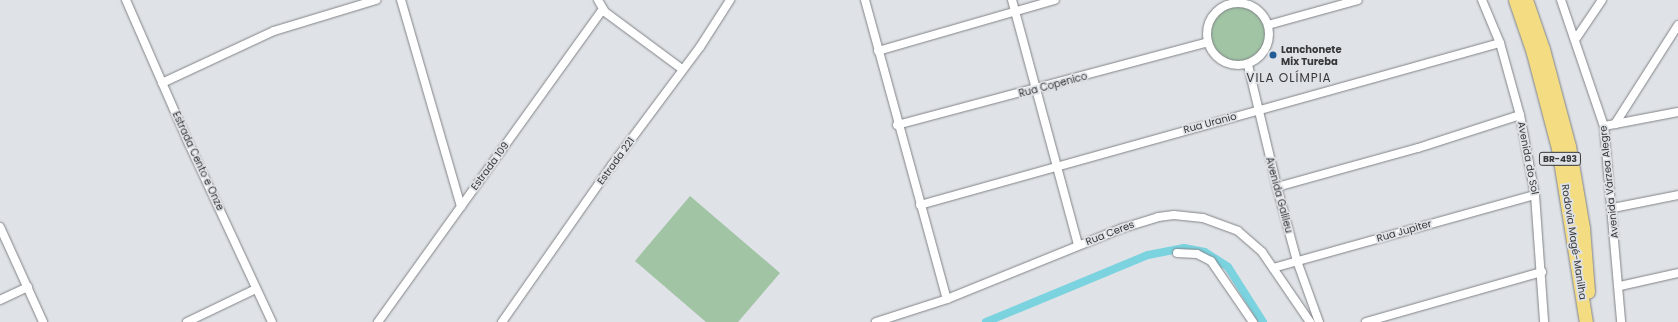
<!DOCTYPE html>
<html>
<head>
<meta charset="utf-8">
<style>
  body { margin:0 }
  #map { position:relative; width:1678px; height:322px; overflow:hidden; background:#dfe2e6; font-family:Poppins,sans-serif }
  div>[style] { position:absolute }
  [style*='--x'] { left:calc(var(--x)*1px); top:calc(var(--y)*1px); width:calc(var(--w)*1px); rotate:calc(var(--a)*1deg) }
  .green>* { inset:0; background:#a0c4a4 }
  .round { border-radius:50% }
  .canal>* { height:8px; margin:-4px; padding:0 4px; transform-origin:4px; border-radius:4px; background:#7ad3df }
  .roads { filter:drop-shadow(0 0 1px #808387) drop-shadow(0 0 1px #808387) }
  .minor>* { height:8px; margin:-4px; padding:0 4px; transform-origin:4px; border-radius:4px; background:#fff }
  .minor>.ring { margin:-4px; padding:0; box-sizing:content-box; background:none; border:8px solid #fff; border-radius:50% }
  .trunk>* { height:13px; margin:-6.5px; padding:0 6.5px; transform-origin:6.5px; border-radius:6.5px; background:#f4dc82 }
  .dots>* { width:11px; height:11px; translate:-50% -50%; box-sizing:border-box; border:2px solid #dfe2e6; border-radius:50% }
  span { translate:-50% -50%; white-space:nowrap; text-align:center; line-height:1.15; -webkit-text-stroke:3.5px #dfe2e6; paint-order:stroke }
  .shield-label span { padding:1px 3px; background:#dfe2e6; border:1px solid; border-radius:3px; -webkit-text-stroke-width:0 }
  .shield-label { font-size:9px; color:#37383a; font-weight:700 }
  .poi-label { font-size:10px; color:#37383a; font-weight:700 }
  .left { translate:0 -50%; text-align:left }
  .street-label { font-size:10px; color:#37383a }
  .quarter-label { font-size:12px; color:#37383a; letter-spacing:1px }
</style>
</head>
<body>
<div id="map">
  <div class="green">
    <div class="round" style="left:1211px;top:7px;width:54px;height:54px"></div>
    <div style="clip-path:polygon(690px 196px,780px 273px,738px 322px,706px 322px,635px 261px)"></div>
  </div>
  <div class="canal">
    <div style="--x:986;--y:322;--w:175;--a:-22.5"></div>
    <div style="--x:1148;--y:255;--w:37;--a:-11"></div>
    <div style="--x:1184;--y:248;--w:21;--a:11"></div>
    <div style="--x:1205;--y:252;--w:27;--a:33"></div>
    <div style="--x:1228;--y:267;--w:65;--a:57.5"></div>
  </div>
  <div class="roads">
    <div class="minor">
      <div style="--x:126;--y:0;--w:157;--a:66.4"></div>
      <div style="--x:189;--y:144;--w:196;--a:65"></div>
      <div style="--x:401;--y:0;--w:215;--a:73.8"></div>
      <div style="--x:598;--y:0;--w:14;--a:60"></div>
      <div style="--x:605;--y:12;--w:96;--a:36.5"></div>
      <div style="--x:865;--y:0;--w:310;--a:74.7"></div>
      <div style="--x:1012;--y:0;--w:254;--a:74.9"></div>
      <div style="--x:1482;--y:0;--w:47;--a:67.3"></div>
      <div style="--x:1500;--y:43;--w:75;--a:74.5"></div>
      <div style="--x:1520;--y:115;--w:81;--a:79.4"></div>
      <div style="--x:1535;--y:195;--w:127;--a:85.9"></div>
      <div style="--x:1561;--y:0;--w:133;--a:71.2"></div>
      <div style="--x:1604;--y:126;--w:197;--a:85"></div>
      <div class="ring" style="left:1207px;top:3px;width:54px;height:54px"></div>
      <div style="--x:1268;--y:25;--w:93;--a:-15.5"></div>
      <div style="--x:1575;--y:40;--w:48;--a:-56"></div>
      <div style="--x:878;--y:51;--w:184;--a:-16.1"></div>
      <div style="--x:1248;--y:65;--w:125;--a:76.6"></div>
      <div style="--x:1277;--y:187;--w:77;--a:74.9"></div>
      <div style="--x:1297;--y:261;--w:65;--a:70.2"></div>
      <div style="--x:162;--y:83;--w:123;--a:-24.9"></div>
      <div style="--x:274;--y:31;--w:107;--a:-16.9"></div>
      <div style="--x:1615;--y:124;--w:64;--a:-10.8"></div>
      <div style="--x:897;--y:125;--w:322;--a:-14.9"></div>
      <div style="--x:1604;--y:126;--w:11;--a:-10"></div>
      <div style="--x:1615;--y:124;--w:117;--a:-57.5"></div>
      <div style="--x:1277;--y:187;--w:146;--a:-15.5"></div>
      <div style="--x:1418;--y:148;--w:107;--a:-17.9"></div>
      <div style="--x:920;--y:205;--w:602;--a:-15.61"></div>
      <div style="--x:1613;--y:208;--w:66;--a:-11.3"></div>
      <div style="--x:0;--y:227;--w:104;--a:65.6"></div>
      <div style="--x:1177;--y:253;--w:20;--a:3"></div>
      <div style="--x:1197;--y:254;--w:16;--a:27"></div>
      <div style="--x:1211;--y:261;--w:74;--a:55.5"></div>
      <div style="--x:1273;--y:268;--w:272;--a:-15.6"></div>
      <div style="--x:1620;--y:286;--w:59;--a:-12.6"></div>
      <div style="--x:0;--y:300;--w:31;--a:-25"></div>
      <div style="--x:187;--y:322;--w:76;--a:-25.6"></div>
      <div style="--x:378;--y:322;--w:385;--a:-54.3"></div>
      <div style="--x:502;--y:322;--w:192;--a:-55"></div>
      <div style="--x:612;--y:165;--w:147;--a:-53.3"></div>
      <div style="--x:700;--y:47;--w:56;--a:-57.4"></div>
      <div style="--x:876;--y:322;--w:75;--a:-17.9"></div>
      <div style="--x:947;--y:299;--w:190;--a:-22"></div>
      <div style="--x:1123;--y:228;--w:37;--a:-17"></div>
      <div style="--x:1158;--y:217;--w:16;--a:-7"></div>
      <div style="--x:1174;--y:215;--w:29;--a:6"></div>
      <div style="--x:1203;--y:218;--w:37;--a:20"></div>
      <div style="--x:1238;--y:231;--w:32;--a:41"></div>
      <div style="--x:1262;--y:252;--w:85;--a:55.6"></div>
      <div style="--x:1366;--y:322;--w:183;--a:-15.9"></div>
    </div>
    <div class="trunk">
      <div style="--x:1515;--y:0;--w:56;--a:71.2"></div>
      <div style="--x:1533;--y:53;--w:98;--a:75.3"></div>
      <div style="--x:1558;--y:148;--w:176;--a:80.9"></div>
      <div style="--x:1526;--y:0;--w:52;--a:70.9"></div>
      <div style="--x:1543;--y:49;--w:100;--a:75"></div>
      <div style="--x:1569;--y:146;--w:83;--a:80.3"></div>
      <div style="--x:1583;--y:228;--w:64;--a:85.5"></div>
    </div>
  </div>
  <div class="dots">
    <div style="left:1273px;top:55px;background:#245d95"></div>
  </div>
  <div class="shield-label">
    <span style="left:1560px;top:159px">BR-493</span>
  </div>
  <div class="poi-label">
    <span class="left" style="left:1281px;top:55px">Lanchonete<br>Mix Tureba</span>
  </div>
  <div class="street-label">
    <span style="left:1053px;top:85px;rotate:-15deg">Rua Copenico</span>
    <span style="left:1210px;top:123px;rotate:-15deg">Rua Uranio</span>
    <span style="left:1528px;top:158px;rotate:79deg">Avenida do Sol</span>
    <span style="left:198px;top:161px;rotate:65deg">Estrada Cento e Onze</span>
    <span style="left:616px;top:161px;rotate:-54deg">Estrada 221</span>
    <span style="left:490px;top:166px;rotate:-54deg">Estrada 109</span>
    <span style="left:1609px;top:182px;rotate:-96deg">Avenida Várzea Alegre</span>
    <span style="left:1279px;top:195px;rotate:75deg">Avenida Galileu</span>
    <span style="left:1404px;top:231px;rotate:-16deg">Rua Jupiter</span>
    <span style="left:1110px;top:233px;rotate:-21deg">Rua Ceres</span>
    <span style="left:1574px;top:242px;rotate:81deg">Rodovia Magé-Manilha</span>
  </div>
  <div class="quarter-label">
    <span style="left:1289px;top:78px">VILA OLÍMPIA</span>
  </div>
</div>
</body>
</html>
